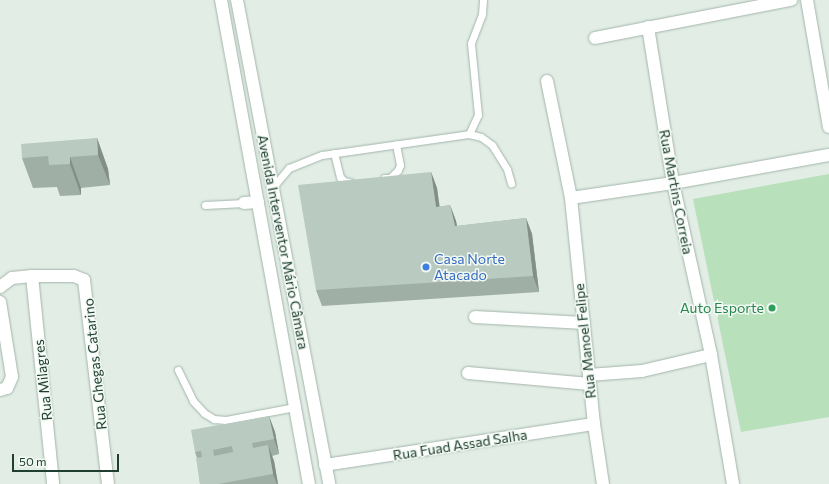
<!DOCTYPE html>
<html>
<head>
<meta charset="utf-8">
<style>
  body { margin:0 }
  #map { position:relative; width:829px; height:484px; overflow:hidden; background:#e1ede5; font-family:Commissioner,sans-serif }
  div>[style] { position:absolute }
  [style*='--x'] { left:calc(var(--x)*1px); top:calc(var(--y)*1px); width:calc(var(--w)*1px); rotate:calc(var(--a)*1deg) }
  .green>* { inset:0; background:#b8e0bb }
  .roads { filter:drop-shadow(0 0 1px #a3b5ab) drop-shadow(0 0 1px #a3b5ab) }
  .service>* { height:7px; margin:-3.5px; padding:0 3.5px; transform-origin:3.5px; border-radius:3.5px; background:#fff }
  .minor>* { height:12px; margin:-6px; padding:0 6px; transform-origin:6px; border-radius:6px; background:#fff }
  .secondary>* { height:12px; margin:-6px; padding:0 6px; transform-origin:6px; border-radius:6px; background:#fff }
  .wall>* { inset:0; background:#9fafa5 }
  .shaded-wall>* { inset:0; background:#828e86 }
  .building>* { inset:0; background:#b9cbc0 }
  .dots>* { width:11px; height:11px; translate:-50% -50%; box-sizing:border-box; border:2px solid #f2f9f4; border-radius:50% }
  span { translate:-50% -50%; white-space:nowrap; text-align:center; line-height:1.15; -webkit-text-stroke:3px #f2f9f4; paint-order:stroke }
  .street-label { font-size:14px; color:#203f30 }
  .shop-label { font-size:14px; color:#366cbe }
  .left { translate:0 -50%; text-align:left }
  .leisure-label { font-size:14px; color:#27864d }
  .right { translate:-100% -50%; text-align:right }
  .scale { position:absolute; left:12px; top:454px; width:107px; height:18px; box-sizing:border-box; border:2px solid #203f30; border-top:0; padding-left:5px; font-size:12px; line-height:14px; white-space:nowrap; color:#203f30; -webkit-text-stroke:3px #f2f9f4; paint-order:stroke }
</style>
</head>
<body>
<div id="map">
  <div class="green">
    <div style="clip-path:polygon(829px 174px,829px 417px,741px 432px,693px 199px)"></div>
  </div>
  <div class="roads">
    <div class="service">
      <div style="--x:469;--y:134;--w:21;--a:-65"></div>
      <div style="--x:478;--y:115;--w:72;--a:-95.6"></div>
      <div style="--x:471;--y:43;--w:31;--a:-69"></div>
      <div style="--x:482;--y:14;--w:14;--a:-86"></div>
      <div style="--x:334;--y:153;--w:25;--a:76"></div>
      <div style="--x:340;--y:177;--w:6;--a:45"></div>
      <div style="--x:344;--y:181;--w:8;--a:14"></div>
      <div style="--x:384;--y:178;--w:6;--a:0"></div>
      <div style="--x:390;--y:178;--w:11;--a:-45"></div>
      <div style="--x:398;--y:170;--w:5;--a:-68"></div>
      <div style="--x:400;--y:165;--w:21;--a:-101"></div>
      <div style="--x:273;--y:187;--w:25;--a:-50"></div>
      <div style="--x:289;--y:168;--w:35;--a:-22"></div>
      <div style="--x:322;--y:155;--w:148;--a:-8.1"></div>
      <div style="--x:469;--y:134;--w:12;--a:14"></div>
      <div style="--x:481;--y:137;--w:14;--a:36"></div>
      <div style="--x:492;--y:145;--w:28;--a:58"></div>
      <div style="--x:507;--y:169;--w:15;--a:74"></div>
      <div style="--x:205;--y:205;--w:39;--a:-3"></div>
      <div style="--x:178;--y:370;--w:34;--a:64"></div>
      <div style="--x:193;--y:401;--w:16;--a:47"></div>
      <div style="--x:204;--y:413;--w:12;--a:31"></div>
      <div style="--x:214;--y:419;--w:12;--a:5"></div>
      <div style="--x:226;--y:420;--w:70;--a:-10.7"></div>
    </div>
    <div class="minor">
      <div style="--x:807;--y:0;--w:129;--a:80.2"></div>
      <div style="--x:648;--y:27;--w:158;--a:80.9"></div>
      <div style="--x:673;--y:183;--w:176;--a:77.5"></div>
      <div style="--x:711;--y:355;--w:131;--a:80.3"></div>
      <div style="--x:595;--y:38;--w:200;--a:-11"></div>
      <div style="--x:547;--y:81;--w:119;--a:78.4"></div>
      <div style="--x:571;--y:198;--w:227;--a:84.2"></div>
      <div style="--x:594;--y:424;--w:61;--a:81.5"></div>
      <div style="--x:571;--y:198;--w:103;--a:-8.4"></div>
      <div style="--x:673;--y:183;--w:158;--a:-10.2"></div>
      <div style="--x:244;--y:203;--w:14;--a:-4"></div>
      <div style="--x:32;--y:276;--w:209;--a:84.2"></div>
      <div style="--x:0;--y:287;--w:15;--a:-37"></div>
      <div style="--x:12;--y:278;--w:20;--a:-6"></div>
      <div style="--x:32;--y:276;--w:42;--a:0"></div>
      <div style="--x:74;--y:276;--w:11;--a:22"></div>
      <div style="--x:84;--y:280;--w:205;--a:83.3"></div>
      <div style="--x:0;--y:302;--w:76;--a:80.9"></div>
      <div style="--x:12;--y:377;--w:12;--a:114"></div>
      <div style="--x:7;--y:388;--w:7;--a:164"></div>
      <div style="--x:475;--y:317;--w:109;--a:3.2"></div>
      <div style="--x:468;--y:373;--w:122;--a:5.2"></div>
      <div style="--x:589;--y:375;--w:53;--a:-4.3"></div>
      <div style="--x:642;--y:371;--w:71;--a:-13.1"></div>
      <div style="--x:325;--y:465;--w:272;--a:-8.7"></div>
    </div>
    <div class="secondary">
      <div style="--x:221;--y:0;--w:492;--a:79.7"></div>
      <div style="--x:237;--y:0;--w:493;--a:79.2"></div>
    </div>
  </div>
  <div class="wall">
    <div style="clip-path:polygon(97px 138px,108px 169px,110px 185px,81px 188px,81px 195px,60px 196px,57px 187px,33px 188px,22px 158px)"></div>
    <div style="clip-path:polygon(431px 172px,437px 188px,439px 207px,450px 205px,456px 221px,457px 226px,526px 218px,532px 234px,539px 292px,322px 306px,316px 290px)"></div>
    <div style="clip-path:polygon(269px 416px,275px 432px,279px 454px,272px 456px,274px 461px,278px 484px,200px 484px,197px 458px,195px 452px)"></div>
  </div>
  <div class="shaded-wall">
    <div style="clip-path:polygon(97px 138px,108px 169px,110px 185px,98px 155px)"></div>
    <div style="clip-path:polygon(70px 157px,81px 188px,81px 195px,70px 164px)"></div>
    <div style="clip-path:polygon(431px 172px,437px 188px,442px 223px,436px 207px)"></div>
    <div style="clip-path:polygon(450px 205px,456px 221px,460px 242px,455px 226px)"></div>
    <div style="clip-path:polygon(526px 218px,532px 234px,539px 292px,533px 276px)"></div>
    <div style="clip-path:polygon(269px 416px,275px 432px,279px 454px,274px 439px)"></div>
    <div style="clip-path:polygon(268px 445px,274px 461px,278px 484px,277px 484px,273px 474px)"></div>
  </div>
  <div class="building">
    <div style="clip-path:polygon(97px 138px,98px 155px,70px 157px,70px 164px,49px 165px,48px 156px,22px 158px,21px 144px)"></div>
    <div style="clip-path:polygon(431px 172px,436px 207px,450px 205px,455px 226px,526px 218px,533px 276px,316px 290px,298px 185px)"></div>
    <div style="clip-path:polygon(evenodd,269px 416px,274px 439px,252px 443px,253px 448px,268px 445px,273px 474px,218px 484px,200px 484px,196px 458px,202px 457px,201px 451px,195px 452px,191px 430px,269px 416px,232px 446px,233px 452px,214px 456px,213px 450px,232px 446px)"></div>
  </div>
  <div class="dots">
    <div style="left:426px;top:267px;background:#3f7fe0"></div>
    <div style="left:772px;top:308px;background:#2e9e5b"></div>
  </div>
  <div class="street-label">
    <span style="left:676px;top:192px;rotate:79deg">Rua Martins Correia</span>
    <span style="left:283px;top:242px;rotate:79deg">Avenida Interventor Mário Câmara</span>
    <span style="left:585px;top:341px;rotate:-96deg">Rua Manoel Felipe</span>
    <span style="left:95px;top:364px;rotate:-96deg">Rua Ghegas Catarino</span>
    <span style="left:43px;top:380px;rotate:-96deg">Rua Milagres</span>
    <span style="left:460px;top:445px;rotate:-9deg">Rua Fuad Assad Salha</span>
  </div>
  <div class="shop-label">
    <span class="left" style="left:434px;top:267px">Casa Norte<br>Atacado</span>
  </div>
  <div class="leisure-label">
    <span class="right" style="left:764px;top:308px">Auto Esporte</span>
  </div>
  <div class="scale">50 m</div>
</div>
</body>
</html>
